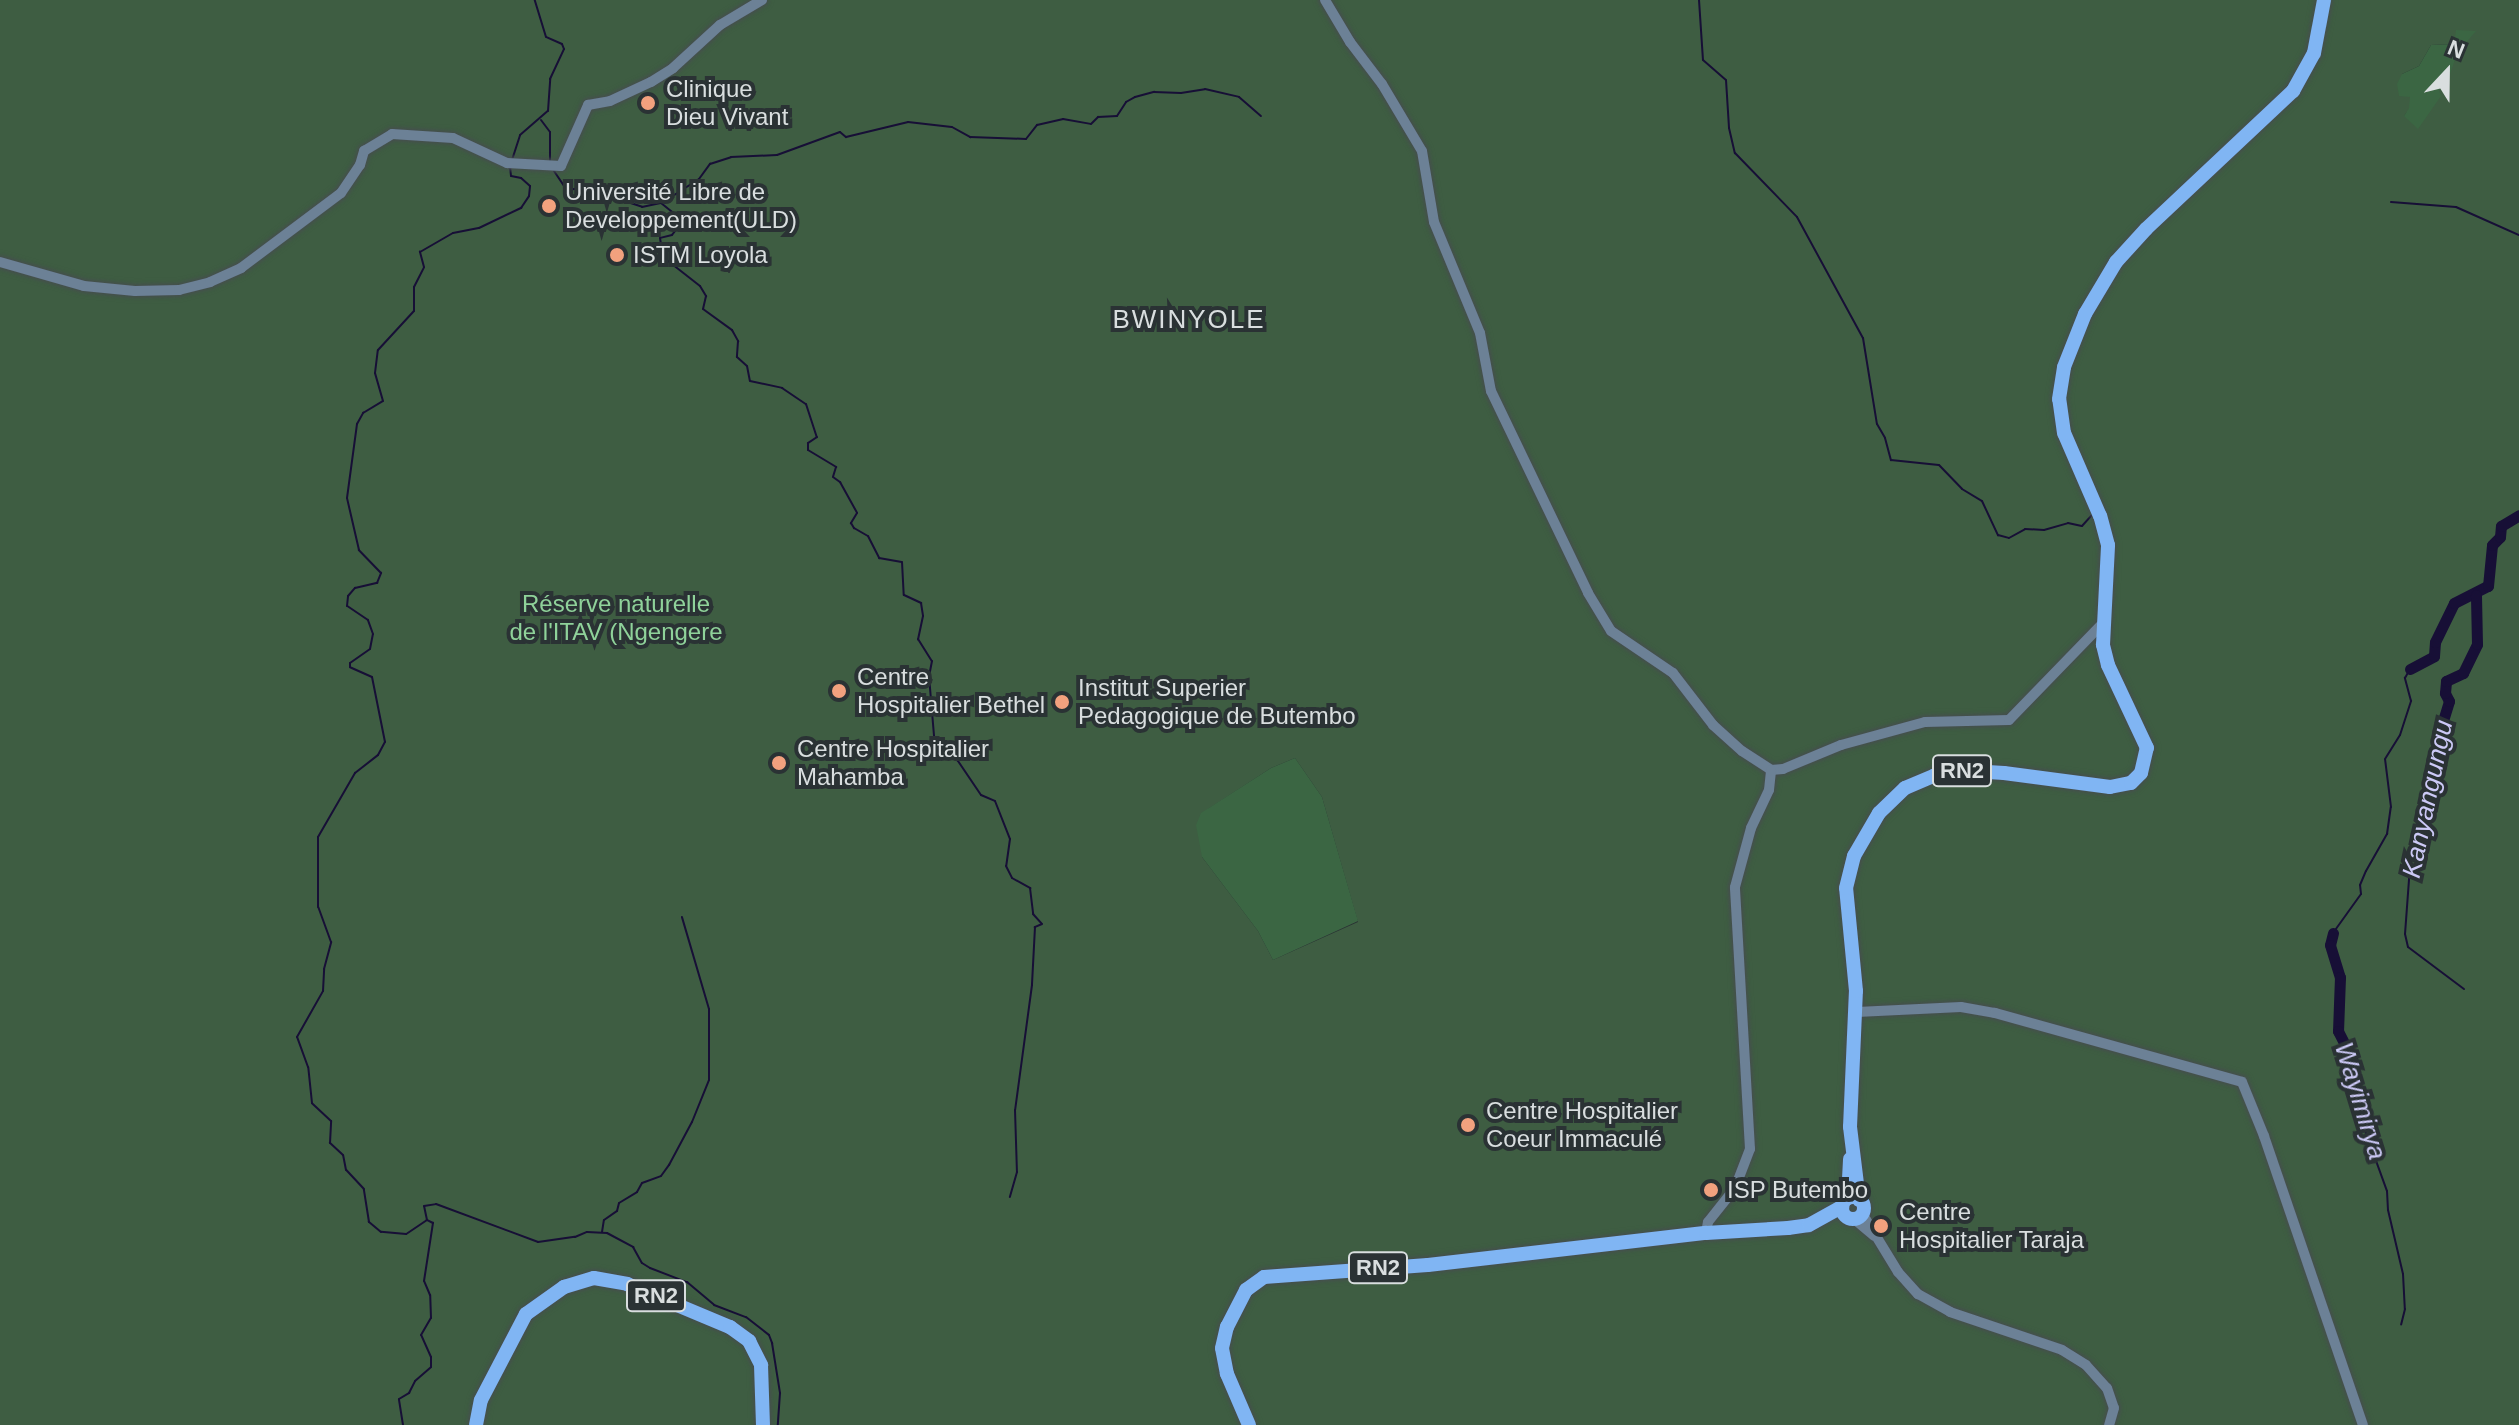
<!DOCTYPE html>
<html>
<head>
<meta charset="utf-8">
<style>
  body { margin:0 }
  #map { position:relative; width:2519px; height:1425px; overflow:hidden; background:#2a3234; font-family:Helvetica,sans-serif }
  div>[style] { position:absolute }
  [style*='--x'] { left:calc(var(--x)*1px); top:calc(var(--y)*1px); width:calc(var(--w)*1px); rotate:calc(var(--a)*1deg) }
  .green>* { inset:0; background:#3e5d42 }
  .forest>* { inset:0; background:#3b6643 }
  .stream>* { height:2px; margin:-1px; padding:0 1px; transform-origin:1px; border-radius:1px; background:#170f36 }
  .river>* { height:11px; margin:-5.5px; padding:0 5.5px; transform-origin:5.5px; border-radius:5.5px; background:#170f36 }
  .roads { filter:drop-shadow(0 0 2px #464d4f) drop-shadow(0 0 2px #464d4f) }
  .secondary>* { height:10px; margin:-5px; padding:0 5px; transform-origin:5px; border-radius:5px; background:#6c8196 }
  .highway>* { height:14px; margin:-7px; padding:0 7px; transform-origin:7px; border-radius:7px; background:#80b5f3 }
  .highway>.ring { margin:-7px; padding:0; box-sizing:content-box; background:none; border:14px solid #80b5f3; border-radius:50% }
  .dots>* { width:22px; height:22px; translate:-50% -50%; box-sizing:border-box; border:4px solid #2a3234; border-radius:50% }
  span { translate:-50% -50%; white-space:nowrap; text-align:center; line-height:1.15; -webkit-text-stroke:8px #2a3234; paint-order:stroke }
  .shield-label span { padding:2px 6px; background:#2a3234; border:2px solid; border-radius:6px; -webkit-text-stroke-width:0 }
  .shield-label { font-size:22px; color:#d9dedf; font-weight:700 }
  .poi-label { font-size:24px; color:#d9dedf }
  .left { translate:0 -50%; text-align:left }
  .park-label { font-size:24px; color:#8fd29a }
  .neighbourhood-label { font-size:26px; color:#d9dedf; letter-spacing:2px }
  .water-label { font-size:26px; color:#ccc9f6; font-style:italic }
  .north { position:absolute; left:2407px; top:32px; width:80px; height:80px; -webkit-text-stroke:6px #2a3234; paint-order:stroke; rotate:22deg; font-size:22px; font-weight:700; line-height:32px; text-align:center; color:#d9dedf }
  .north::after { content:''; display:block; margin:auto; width:28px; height:36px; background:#d9dedf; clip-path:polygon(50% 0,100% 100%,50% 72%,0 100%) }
</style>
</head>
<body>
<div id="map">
  <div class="green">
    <div style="clip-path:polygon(evenodd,0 0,2519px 0,2519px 1425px,0 1425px,0 0,2475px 31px,2466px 39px,2439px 90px,2404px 116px,2410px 108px,2410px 97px,2402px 74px,2419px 66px,2431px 45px,2454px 44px,2475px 31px,0 0,1295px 758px,1322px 797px,1358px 922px,1273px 960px,1258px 931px,1202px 857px,1208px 809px,1271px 768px,1295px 758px)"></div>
  </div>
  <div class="forest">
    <div style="clip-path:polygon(2456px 30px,2476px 31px,2458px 52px,2447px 82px,2439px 90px,2441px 96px,2418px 129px,2404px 116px,2409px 108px,2410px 97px,2399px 96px,2397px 84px,2402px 74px,2419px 66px,2431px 45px,2454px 44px)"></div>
    <div style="clip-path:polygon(1295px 758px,1322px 797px,1358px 921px,1273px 960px,1258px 931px,1202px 857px,1196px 825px,1201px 813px,1271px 768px)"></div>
  </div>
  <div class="stream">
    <div style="--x:1699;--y:0;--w:60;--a:86.2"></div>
    <div style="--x:1703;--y:60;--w:30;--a:41"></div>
    <div style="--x:1726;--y:80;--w:48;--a:86.4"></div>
    <div style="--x:1729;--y:128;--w:26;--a:77"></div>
    <div style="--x:1735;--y:153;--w:89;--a:45.9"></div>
    <div style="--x:1797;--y:217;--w:138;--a:61.4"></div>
    <div style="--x:1863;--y:338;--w:87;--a:80.8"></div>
    <div style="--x:1877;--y:424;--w:16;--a:60"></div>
    <div style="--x:1885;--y:438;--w:23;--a:75"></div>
    <div style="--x:1891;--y:460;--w:48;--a:5.9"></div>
    <div style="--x:1939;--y:465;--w:33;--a:46"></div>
    <div style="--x:1962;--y:489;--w:23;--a:31"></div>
    <div style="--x:1982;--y:501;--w:38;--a:65"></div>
    <div style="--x:1998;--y:535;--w:11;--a:15"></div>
    <div style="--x:2009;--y:538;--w:18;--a:-29"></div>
    <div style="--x:2025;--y:529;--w:19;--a:3"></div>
    <div style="--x:2044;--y:530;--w:25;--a:-16"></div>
    <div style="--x:2068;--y:523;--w:14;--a:12"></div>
    <div style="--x:2082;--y:526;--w:15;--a:-48"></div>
    <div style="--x:541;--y:120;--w:15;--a:53"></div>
    <div style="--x:550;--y:132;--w:30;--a:90"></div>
    <div style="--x:512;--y:160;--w:26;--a:-72"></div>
    <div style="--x:520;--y:135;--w:37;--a:-41"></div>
    <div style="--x:548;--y:111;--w:32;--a:-86"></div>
    <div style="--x:550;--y:79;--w:33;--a:-65"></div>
    <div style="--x:564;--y:49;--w:5;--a:-112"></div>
    <div style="--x:562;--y:44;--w:17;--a:-156"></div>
    <div style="--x:546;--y:37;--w:39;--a:-107"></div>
    <div style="--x:554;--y:171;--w:23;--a:56"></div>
    <div style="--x:567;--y:190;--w:29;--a:-8"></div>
    <div style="--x:596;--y:186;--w:13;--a:42"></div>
    <div style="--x:606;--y:195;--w:38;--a:18"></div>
    <div style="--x:642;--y:207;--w:19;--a:-12"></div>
    <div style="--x:661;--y:203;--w:14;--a:39"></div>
    <div style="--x:672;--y:212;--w:16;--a:63"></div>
    <div style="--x:679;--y:226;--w:11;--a:128"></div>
    <div style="--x:672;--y:235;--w:12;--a:166"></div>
    <div style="--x:660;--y:238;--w:19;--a:81"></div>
    <div style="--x:663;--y:257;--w:47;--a:38.1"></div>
    <div style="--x:700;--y:286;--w:12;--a:59"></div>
    <div style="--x:706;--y:296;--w:13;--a:103"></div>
    <div style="--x:703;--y:309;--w:36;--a:36"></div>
    <div style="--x:732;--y:330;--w:13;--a:61"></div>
    <div style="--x:738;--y:341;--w:16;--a:94"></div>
    <div style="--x:737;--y:357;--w:13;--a:42"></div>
    <div style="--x:747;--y:366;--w:15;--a:79"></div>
    <div style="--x:750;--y:381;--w:33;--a:12"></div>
    <div style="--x:782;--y:388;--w:29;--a:34"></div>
    <div style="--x:806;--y:404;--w:35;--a:72"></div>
    <div style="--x:817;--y:437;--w:11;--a:146"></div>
    <div style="--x:808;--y:443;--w:7;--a:90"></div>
    <div style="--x:808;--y:450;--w:33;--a:31"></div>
    <div style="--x:836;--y:467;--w:10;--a:107"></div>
    <div style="--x:833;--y:477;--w:9;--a:36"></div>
    <div style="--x:840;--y:482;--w:35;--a:61"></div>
    <div style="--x:857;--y:513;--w:12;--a:121"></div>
    <div style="--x:851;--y:523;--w:6;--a:59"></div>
    <div style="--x:854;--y:528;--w:16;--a:30"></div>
    <div style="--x:868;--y:536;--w:25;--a:63"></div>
    <div style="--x:879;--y:558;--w:23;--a:10"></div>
    <div style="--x:902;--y:562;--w:33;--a:87"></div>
    <div style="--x:904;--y:595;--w:19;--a:25"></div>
    <div style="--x:921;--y:603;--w:13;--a:81"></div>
    <div style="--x:923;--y:616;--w:24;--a:102"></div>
    <div style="--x:918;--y:639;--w:26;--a:58"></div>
    <div style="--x:932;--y:661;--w:15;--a:101"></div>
    <div style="--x:929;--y:676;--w:72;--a:85.2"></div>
    <div style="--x:935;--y:748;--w:26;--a:29"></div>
    <div style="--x:958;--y:761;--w:41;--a:55.9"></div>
    <div style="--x:981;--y:795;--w:15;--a:23"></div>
    <div style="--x:995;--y:801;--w:41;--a:68.5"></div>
    <div style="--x:1010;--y:839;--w:27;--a:98"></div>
    <div style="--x:1006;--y:866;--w:13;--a:63"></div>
    <div style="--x:1012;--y:878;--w:21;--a:29"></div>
    <div style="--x:1030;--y:888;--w:26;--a:83"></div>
    <div style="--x:1033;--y:914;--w:13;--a:48"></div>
    <div style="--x:1042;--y:924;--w:8;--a:157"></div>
    <div style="--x:1035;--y:927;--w:58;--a:93"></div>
    <div style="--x:1032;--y:985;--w:126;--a:97.7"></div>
    <div style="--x:1015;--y:1110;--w:62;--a:88.2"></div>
    <div style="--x:1017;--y:1172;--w:26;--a:106"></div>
    <div style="--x:2391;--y:202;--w:65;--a:4.4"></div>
    <div style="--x:2456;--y:207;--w:69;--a:24"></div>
    <div style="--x:662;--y:203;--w:44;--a:-33"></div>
    <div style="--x:699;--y:179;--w:19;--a:-54"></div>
    <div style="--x:710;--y:164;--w:22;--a:-18"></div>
    <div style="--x:731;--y:157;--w:46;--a:-2.5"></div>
    <div style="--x:777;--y:155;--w:67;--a:-20.1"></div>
    <div style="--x:840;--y:132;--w:8;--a:40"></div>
    <div style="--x:846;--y:137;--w:64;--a:-13.6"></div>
    <div style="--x:908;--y:122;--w:44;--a:6.5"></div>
    <div style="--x:952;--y:127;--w:21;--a:29"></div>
    <div style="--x:970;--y:137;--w:56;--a:2"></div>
    <div style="--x:1026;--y:139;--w:18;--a:-52"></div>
    <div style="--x:1037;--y:125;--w:27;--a:-13"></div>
    <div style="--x:1063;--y:119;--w:28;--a:10"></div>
    <div style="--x:1091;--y:124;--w:10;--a:-45"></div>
    <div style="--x:1098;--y:117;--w:19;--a:-3"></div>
    <div style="--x:1117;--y:116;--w:17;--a:-57"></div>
    <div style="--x:1126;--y:102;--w:10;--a:-29"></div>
    <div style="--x:1135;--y:97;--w:20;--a:-15"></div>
    <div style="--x:1154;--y:92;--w:27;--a:2"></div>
    <div style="--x:1181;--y:93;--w:24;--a:-9"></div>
    <div style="--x:1205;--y:89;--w:35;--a:13"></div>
    <div style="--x:1239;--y:97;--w:29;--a:41"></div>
    <div style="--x:2419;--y:836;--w:31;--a:107"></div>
    <div style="--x:2410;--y:866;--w:68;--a:94.2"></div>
    <div style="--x:2405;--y:934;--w:13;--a:77"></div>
    <div style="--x:2408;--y:947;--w:70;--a:36.9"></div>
    <div style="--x:2333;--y:933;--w:48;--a:-54.3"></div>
    <div style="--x:2361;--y:894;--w:9;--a:-96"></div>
    <div style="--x:2360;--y:885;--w:15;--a:-67"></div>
    <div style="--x:2366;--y:871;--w:43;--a:-60.4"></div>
    <div style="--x:2387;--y:834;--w:27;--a:-82"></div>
    <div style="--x:2391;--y:807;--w:48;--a:-97.1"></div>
    <div style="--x:2385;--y:759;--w:28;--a:-58"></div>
    <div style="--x:2400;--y:735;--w:36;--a:-72"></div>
    <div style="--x:2411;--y:701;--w:24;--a:-105"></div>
    <div style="--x:2405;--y:678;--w:10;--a:-61"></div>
    <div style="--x:2358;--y:1111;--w:85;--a:70.1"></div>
    <div style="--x:2387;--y:1191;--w:19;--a:87"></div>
    <div style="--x:2388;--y:1210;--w:66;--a:76.8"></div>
    <div style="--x:2403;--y:1274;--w:35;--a:87"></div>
    <div style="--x:2405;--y:1309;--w:16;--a:104"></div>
    <div style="--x:427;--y:1220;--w:25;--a:146"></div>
    <div style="--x:406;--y:1234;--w:25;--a:-175"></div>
    <div style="--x:381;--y:1232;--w:16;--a:-140"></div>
    <div style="--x:369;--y:1222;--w:33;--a:-99"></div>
    <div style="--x:364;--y:1189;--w:26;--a:-133"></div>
    <div style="--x:346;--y:1170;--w:15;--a:-101"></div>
    <div style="--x:343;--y:1155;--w:18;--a:-137"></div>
    <div style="--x:330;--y:1143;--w:22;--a:-87"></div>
    <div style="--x:331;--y:1121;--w:26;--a:-137"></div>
    <div style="--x:312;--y:1103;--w:36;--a:-96"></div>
    <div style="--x:308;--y:1067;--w:32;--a:-110"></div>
    <div style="--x:297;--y:1037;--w:53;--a:-60.5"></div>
    <div style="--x:323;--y:991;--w:22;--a:-87"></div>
    <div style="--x:324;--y:969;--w:28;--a:-75"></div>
    <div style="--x:331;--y:942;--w:37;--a:-110"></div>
    <div style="--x:318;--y:907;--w:70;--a:-90"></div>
    <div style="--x:318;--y:837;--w:74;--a:-60"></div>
    <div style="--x:355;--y:773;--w:29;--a:-38"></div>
    <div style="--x:378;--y:755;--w:15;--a:-62"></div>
    <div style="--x:385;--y:742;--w:66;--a:-101.3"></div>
    <div style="--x:372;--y:677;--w:24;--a:-156"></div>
    <div style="--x:350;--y:667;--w:4;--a:-90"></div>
    <div style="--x:350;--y:663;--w:24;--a:-35"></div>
    <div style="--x:370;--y:649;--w:15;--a:-79"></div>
    <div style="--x:373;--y:634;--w:15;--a:-110"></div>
    <div style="--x:368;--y:620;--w:25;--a:-146"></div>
    <div style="--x:347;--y:606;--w:10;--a:-84"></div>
    <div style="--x:348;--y:596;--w:11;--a:-49"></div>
    <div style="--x:355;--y:588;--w:23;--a:-13"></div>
    <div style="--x:377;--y:583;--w:11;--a:-68"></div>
    <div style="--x:381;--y:573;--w:32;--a:-134"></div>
    <div style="--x:359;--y:550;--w:53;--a:-103"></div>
    <div style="--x:347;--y:498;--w:75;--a:-82.3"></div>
    <div style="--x:357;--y:424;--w:13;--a:-61"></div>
    <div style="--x:363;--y:413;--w:23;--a:-31"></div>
    <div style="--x:383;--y:401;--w:29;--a:-106"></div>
    <div style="--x:375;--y:373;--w:23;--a:-83"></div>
    <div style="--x:378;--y:350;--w:53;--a:-47.3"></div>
    <div style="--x:414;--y:311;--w:24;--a:-90"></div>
    <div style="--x:414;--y:287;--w:22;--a:-63"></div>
    <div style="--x:424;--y:267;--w:16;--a:-105"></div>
    <div style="--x:420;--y:252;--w:38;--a:-30"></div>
    <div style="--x:453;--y:233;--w:26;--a:-11"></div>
    <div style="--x:479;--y:228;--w:47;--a:-25.5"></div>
    <div style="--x:521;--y:208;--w:14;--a:-56"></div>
    <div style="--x:529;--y:196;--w:10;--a:-84"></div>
    <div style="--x:530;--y:186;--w:12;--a:-138"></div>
    <div style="--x:521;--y:178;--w:10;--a:-169"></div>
    <div style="--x:511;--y:176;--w:9;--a:-96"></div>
    <div style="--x:602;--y:1232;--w:12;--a:-81"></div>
    <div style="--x:604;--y:1220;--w:16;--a:-35"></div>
    <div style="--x:617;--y:1211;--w:8;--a:-76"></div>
    <div style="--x:619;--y:1203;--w:21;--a:-31"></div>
    <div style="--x:637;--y:1192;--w:10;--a:-61"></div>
    <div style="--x:642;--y:1183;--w:20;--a:-20"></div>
    <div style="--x:661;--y:1176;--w:14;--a:-54"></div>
    <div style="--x:669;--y:1165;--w:49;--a:-61.9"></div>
    <div style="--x:692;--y:1122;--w:45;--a:-68"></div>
    <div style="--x:709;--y:1080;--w:71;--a:-90"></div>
    <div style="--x:709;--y:1009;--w:96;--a:-106.4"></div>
    <div style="--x:403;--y:1425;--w:26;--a:-99"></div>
    <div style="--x:399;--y:1399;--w:12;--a:-31"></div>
    <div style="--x:409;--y:1393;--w:13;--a:-63"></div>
    <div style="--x:415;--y:1381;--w:21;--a:-41"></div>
    <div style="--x:431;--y:1367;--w:10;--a:-90"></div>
    <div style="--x:431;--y:1357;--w:24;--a:-114"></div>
    <div style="--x:421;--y:1335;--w:20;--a:-60"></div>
    <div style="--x:431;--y:1318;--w:23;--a:-92"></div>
    <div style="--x:430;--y:1295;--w:15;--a:-113"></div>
    <div style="--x:424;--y:1281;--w:59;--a:-81.2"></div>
    <div style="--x:433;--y:1223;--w:7;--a:-153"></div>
    <div style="--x:427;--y:1220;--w:14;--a:-102"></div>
    <div style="--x:424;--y:1206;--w:12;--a:-9"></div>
    <div style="--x:436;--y:1204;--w:109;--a:20.4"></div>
    <div style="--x:538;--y:1242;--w:37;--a:-8"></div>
    <div style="--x:575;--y:1237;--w:13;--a:-23"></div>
    <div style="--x:587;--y:1232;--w:20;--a:3"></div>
    <div style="--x:607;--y:1233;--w:30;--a:28"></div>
    <div style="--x:633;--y:1247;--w:18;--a:61"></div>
    <div style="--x:642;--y:1263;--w:9;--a:32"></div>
    <div style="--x:650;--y:1268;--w:40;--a:21"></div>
    <div style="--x:687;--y:1282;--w:35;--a:40"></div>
    <div style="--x:714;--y:1305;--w:34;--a:21"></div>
    <div style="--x:746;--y:1317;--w:29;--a:38"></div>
    <div style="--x:769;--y:1335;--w:9;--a:69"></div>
    <div style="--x:772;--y:1343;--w:51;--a:80.9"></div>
    <div style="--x:780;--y:1393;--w:32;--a:94"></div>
  </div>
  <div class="river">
    <div style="--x:2410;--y:669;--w:27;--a:-28"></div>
    <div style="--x:2434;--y:656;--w:14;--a:-86"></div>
    <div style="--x:2435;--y:642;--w:43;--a:-64"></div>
    <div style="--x:2454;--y:603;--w:38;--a:-27"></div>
    <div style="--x:2488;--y:586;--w:41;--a:-84.4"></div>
    <div style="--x:2492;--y:545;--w:11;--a:-45"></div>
    <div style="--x:2500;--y:537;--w:11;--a:-85"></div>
    <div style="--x:2501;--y:526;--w:21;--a:-31"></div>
    <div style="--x:2419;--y:836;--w:106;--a:-76.4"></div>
    <div style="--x:2444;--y:733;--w:9;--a:-103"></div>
    <div style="--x:2442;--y:724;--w:24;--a:-73"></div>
    <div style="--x:2449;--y:701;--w:9;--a:-117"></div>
    <div style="--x:2445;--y:693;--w:12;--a:-85"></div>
    <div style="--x:2446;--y:681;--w:19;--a:-25"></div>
    <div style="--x:2463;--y:673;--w:32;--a:-64"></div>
    <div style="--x:2477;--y:644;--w:49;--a:-91.2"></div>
    <div style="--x:2333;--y:933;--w:12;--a:104"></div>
    <div style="--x:2330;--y:945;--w:34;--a:73"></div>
    <div style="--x:2340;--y:977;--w:54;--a:92.1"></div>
    <div style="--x:2338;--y:1031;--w:30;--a:63"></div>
    <div style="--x:2352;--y:1058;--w:53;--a:83.5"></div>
  </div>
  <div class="roads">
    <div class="secondary">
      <div style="--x:1325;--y:0;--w:49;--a:59.2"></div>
      <div style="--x:1350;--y:42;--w:53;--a:52.7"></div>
      <div style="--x:1382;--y:84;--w:78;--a:59.2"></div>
      <div style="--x:1422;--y:151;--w:72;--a:80.4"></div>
      <div style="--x:1434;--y:222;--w:120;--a:67.5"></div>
      <div style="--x:1480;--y:333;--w:59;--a:79.3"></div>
      <div style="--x:1491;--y:391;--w:224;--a:64.3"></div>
      <div style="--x:1588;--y:593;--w:44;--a:58.8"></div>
      <div style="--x:1611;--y:631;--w:75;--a:34.1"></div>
      <div style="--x:1673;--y:673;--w:66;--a:52.4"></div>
      <div style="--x:1713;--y:725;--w:39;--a:42"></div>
      <div style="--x:1742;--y:751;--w:35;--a:33"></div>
      <div style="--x:1771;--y:770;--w:12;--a:-5"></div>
      <div style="--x:1783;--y:769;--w:63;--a:-22.5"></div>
      <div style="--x:1841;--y:745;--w:87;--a:-15.3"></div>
      <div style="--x:1925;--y:722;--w:84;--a:-1.4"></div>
      <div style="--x:2009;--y:720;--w:132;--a:-45.9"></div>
      <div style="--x:0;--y:262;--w:87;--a:15.9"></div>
      <div style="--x:84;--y:286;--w:51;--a:5.6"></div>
      <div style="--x:135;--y:291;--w:44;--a:-1.3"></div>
      <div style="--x:179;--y:290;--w:32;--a:-14"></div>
      <div style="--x:210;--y:282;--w:34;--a:-24"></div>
      <div style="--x:241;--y:268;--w:125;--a:-36.9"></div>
      <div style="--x:341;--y:193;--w:34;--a:-56"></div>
      <div style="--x:360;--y:165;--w:15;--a:-74"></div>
      <div style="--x:364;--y:151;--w:33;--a:-31"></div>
      <div style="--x:392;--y:134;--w:61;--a:3.8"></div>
      <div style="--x:453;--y:138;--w:60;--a:24.8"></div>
      <div style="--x:507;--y:163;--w:54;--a:3.2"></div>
      <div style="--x:561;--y:166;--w:67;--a:-66.1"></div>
      <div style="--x:588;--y:105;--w:22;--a:-10"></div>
      <div style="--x:610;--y:101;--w:45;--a:-24.9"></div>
      <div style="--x:651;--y:82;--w:26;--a:-32"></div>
      <div style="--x:673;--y:68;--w:64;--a:-42.5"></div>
      <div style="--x:720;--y:25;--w:49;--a:-30.8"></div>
      <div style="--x:1857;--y:1012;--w:104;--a:-2.8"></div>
      <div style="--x:1961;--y:1007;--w:35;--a:10"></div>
      <div style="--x:1995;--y:1013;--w:256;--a:15.6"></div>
      <div style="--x:2242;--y:1082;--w:58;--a:67.8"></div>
      <div style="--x:2264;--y:1136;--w:305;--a:71.1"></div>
      <div style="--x:1862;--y:1213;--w:69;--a:58.6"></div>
      <div style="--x:1898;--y:1272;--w:30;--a:48"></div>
      <div style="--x:1918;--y:1294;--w:37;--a:29"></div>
      <div style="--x:1950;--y:1312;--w:118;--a:18.7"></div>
      <div style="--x:2062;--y:1350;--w:28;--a:32"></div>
      <div style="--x:2086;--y:1365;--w:31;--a:48"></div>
      <div style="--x:2107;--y:1388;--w:21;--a:71"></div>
      <div style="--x:2114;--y:1408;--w:18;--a:106"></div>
      <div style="--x:1854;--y:1219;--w:26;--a:40"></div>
      <div style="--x:1706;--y:1233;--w:11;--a:-80"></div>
      <div style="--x:1708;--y:1222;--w:43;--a:-51.5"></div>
      <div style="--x:1735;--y:1188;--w:42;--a:-69"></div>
      <div style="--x:1750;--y:1149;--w:262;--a:-93.3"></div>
      <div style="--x:1735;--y:887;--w:61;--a:-74.8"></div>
      <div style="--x:1751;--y:828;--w:42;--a:-64.7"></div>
      <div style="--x:1769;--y:790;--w:20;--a:-84"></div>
    </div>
    <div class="highway">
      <div class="ring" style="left:1842px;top:1197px;width:8px;height:8px"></div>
      <div style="--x:1848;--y:1198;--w:39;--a:-87"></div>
      <div style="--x:1859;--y:1200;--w:74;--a:-97"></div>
      <div style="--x:1850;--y:1127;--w:136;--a:-87.5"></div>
      <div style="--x:1856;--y:991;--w:103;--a:-95.5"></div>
      <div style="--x:1846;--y:888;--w:33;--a:-76"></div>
      <div style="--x:1854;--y:856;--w:50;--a:-59.8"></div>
      <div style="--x:1879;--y:813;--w:36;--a:-44"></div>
      <div style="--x:1905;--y:788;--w:33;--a:-23"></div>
      <div style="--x:1935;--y:775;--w:22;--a:-13"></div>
      <div style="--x:1956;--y:770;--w:48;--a:3.6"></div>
      <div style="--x:2004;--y:773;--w:107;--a:7.5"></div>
      <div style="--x:2110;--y:787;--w:21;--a:-11"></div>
      <div style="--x:2131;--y:783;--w:14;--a:-45"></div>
      <div style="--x:2141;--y:773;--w:26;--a:-77"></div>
      <div style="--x:2147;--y:748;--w:92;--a:-115.2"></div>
      <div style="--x:2108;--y:665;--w:21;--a:-104"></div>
      <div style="--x:2103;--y:645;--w:100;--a:-87.1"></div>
      <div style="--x:2108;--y:545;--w:30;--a:-105"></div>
      <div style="--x:2100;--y:516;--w:90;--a:-113.4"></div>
      <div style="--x:2064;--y:433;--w:34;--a:-98"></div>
      <div style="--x:2059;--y:399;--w:32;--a:-81"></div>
      <div style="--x:2064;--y:367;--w:57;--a:-68.4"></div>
      <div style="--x:2085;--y:314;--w:61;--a:-59.2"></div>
      <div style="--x:2116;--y:262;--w:45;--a:-47.7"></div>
      <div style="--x:2146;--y:229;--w:202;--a:-43.2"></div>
      <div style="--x:2293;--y:91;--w:43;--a:-61.1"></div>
      <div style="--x:2314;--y:53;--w:54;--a:-79.3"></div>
      <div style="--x:476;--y:1425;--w:25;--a:-79"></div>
      <div style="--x:481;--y:1400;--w:97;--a:-62.4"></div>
      <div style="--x:526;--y:1314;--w:47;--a:-35.4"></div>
      <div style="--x:564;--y:1287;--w:31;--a:-17"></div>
      <div style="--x:594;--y:1278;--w:34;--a:10"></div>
      <div style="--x:627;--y:1284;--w:112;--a:22.7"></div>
      <div style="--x:730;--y:1327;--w:24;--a:36"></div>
      <div style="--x:749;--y:1341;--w:27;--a:63"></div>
      <div style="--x:761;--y:1365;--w:60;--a:88.1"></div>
      <div style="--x:1249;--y:1425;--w:56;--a:-113.3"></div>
      <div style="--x:1227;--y:1374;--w:26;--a:-101"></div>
      <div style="--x:1222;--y:1348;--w:22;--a:-77"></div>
      <div style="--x:1227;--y:1327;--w:42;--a:-62.8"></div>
      <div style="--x:1246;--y:1290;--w:22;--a:-36"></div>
      <div style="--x:1264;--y:1277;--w:164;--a:-4.2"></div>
      <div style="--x:1428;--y:1265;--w:280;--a:-6.6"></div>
      <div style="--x:1706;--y:1233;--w:82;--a:-3.5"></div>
      <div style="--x:1788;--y:1228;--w:21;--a:-8"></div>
      <div style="--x:1809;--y:1225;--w:38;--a:-29"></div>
    </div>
  </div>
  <div class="dots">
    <div style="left:648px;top:103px;background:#f2a17e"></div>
    <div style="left:549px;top:206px;background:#f2a17e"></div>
    <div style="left:617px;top:255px;background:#f2a17e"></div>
    <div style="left:839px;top:691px;background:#f2a17e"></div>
    <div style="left:1062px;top:702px;background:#f2a17e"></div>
    <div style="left:779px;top:763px;background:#f2a17e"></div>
    <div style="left:1468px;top:1125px;background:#f2a17e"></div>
    <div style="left:1711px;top:1190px;background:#f2a17e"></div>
    <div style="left:1881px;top:1226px;background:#f2a17e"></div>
  </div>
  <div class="shield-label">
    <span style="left:1962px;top:771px">RN2</span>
    <span style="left:1378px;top:1268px">RN2</span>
    <span style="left:656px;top:1296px">RN2</span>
  </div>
  <div class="poi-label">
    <span class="left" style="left:666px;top:103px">Clinique<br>Dieu Vivant</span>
    <span class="left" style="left:565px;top:206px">Université Libre de<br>Developpement(ULD)</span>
    <span class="left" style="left:633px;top:255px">ISTM Loyola</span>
    <span class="left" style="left:857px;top:691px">Centre<br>Hospitalier Bethel</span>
    <span class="left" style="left:1078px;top:702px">Institut Superier<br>Pedagogique de Butembo</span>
    <span class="left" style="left:797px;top:763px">Centre Hospitalier<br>Mahamba</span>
    <span class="left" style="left:1486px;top:1125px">Centre Hospitalier<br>Coeur Immaculé</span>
    <span class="left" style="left:1727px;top:1190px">ISP Butembo</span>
    <span class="left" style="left:1899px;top:1226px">Centre<br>Hospitalier Taraja</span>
  </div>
  <div class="park-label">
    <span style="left:616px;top:618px">Réserve naturelle<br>de l'ITAV (Ngengere</span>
  </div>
  <div class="neighbourhood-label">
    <span style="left:1189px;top:320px">BWINYOLE</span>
  </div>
  <div class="water-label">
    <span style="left:2428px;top:799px;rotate:-78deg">Kanyangungu</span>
    <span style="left:2360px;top:1101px;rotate:73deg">Wayimirya</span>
  </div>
  <div class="north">N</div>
</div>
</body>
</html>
